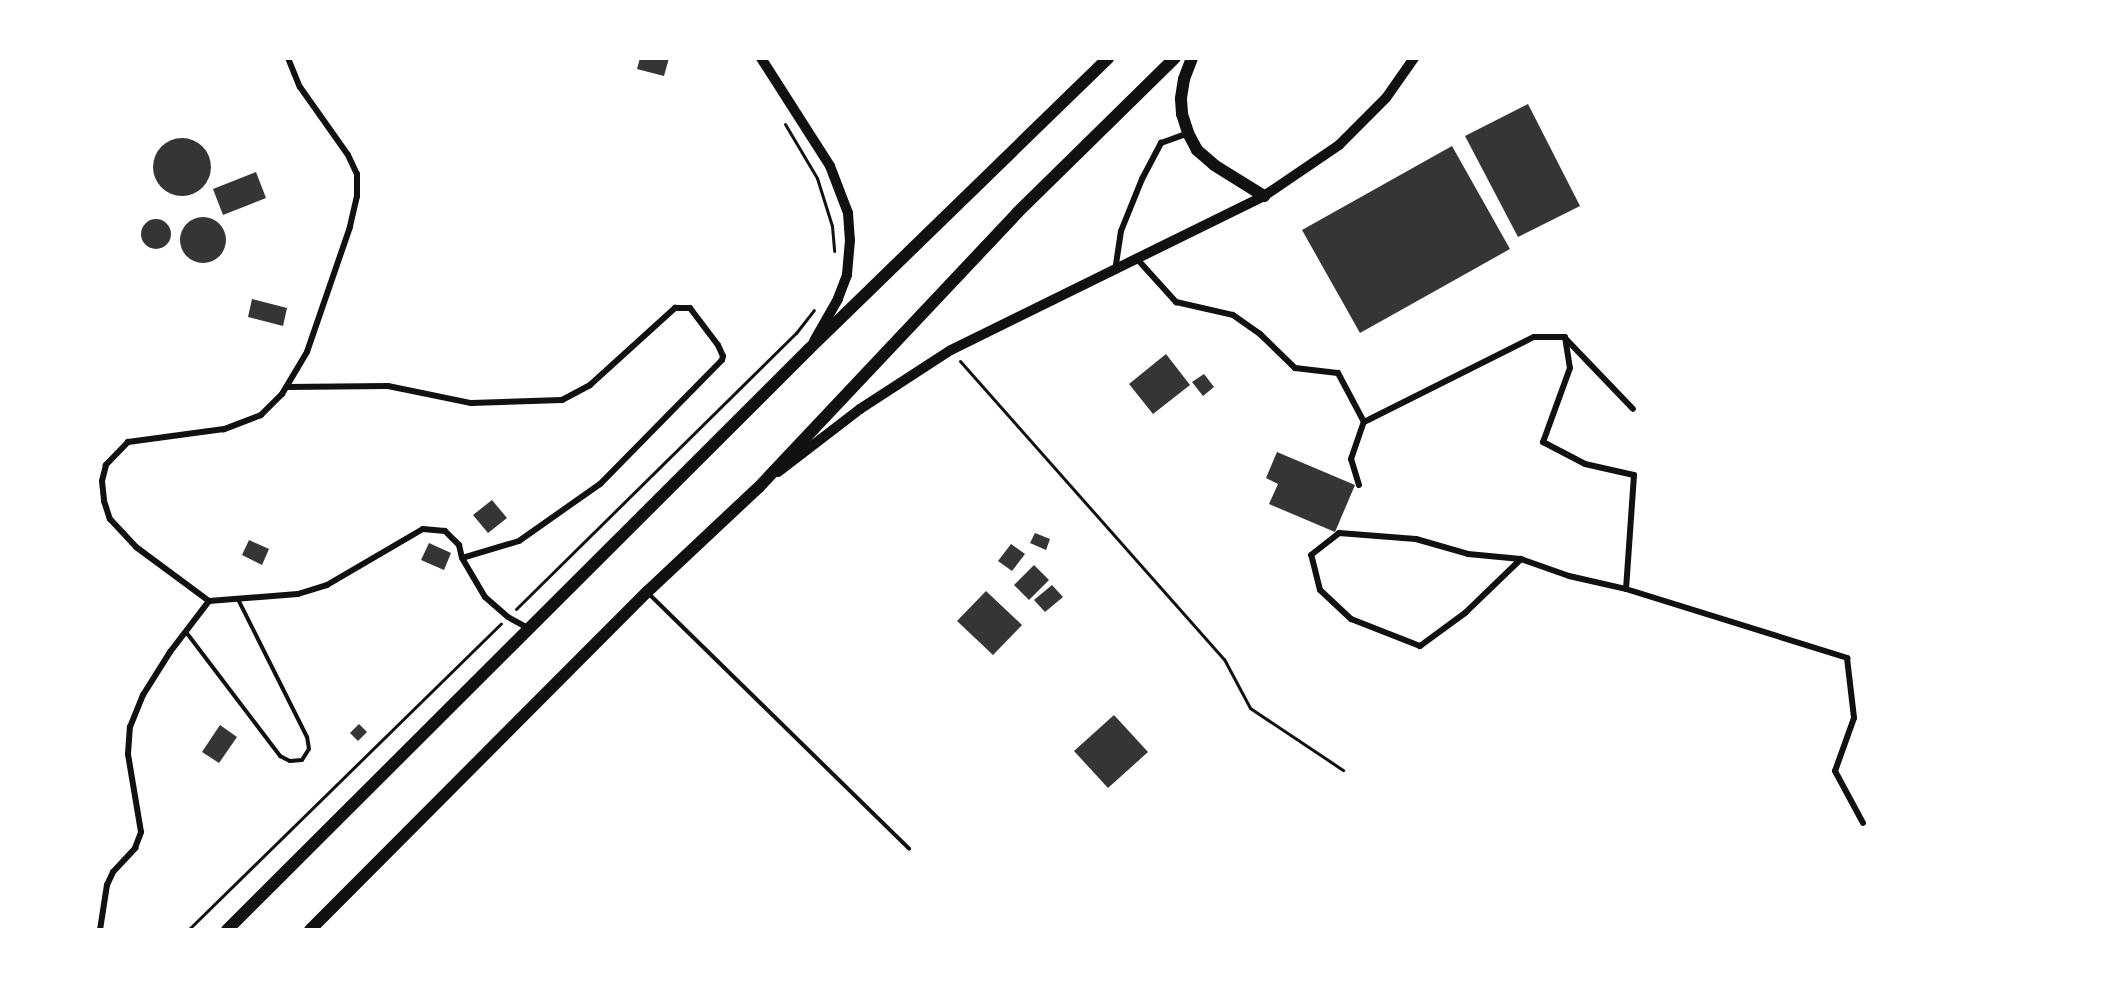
<!DOCTYPE html>
<html>
<head>
<meta charset="utf-8">
<style>
  body { margin:0 }
  #map { position:relative; width:2126px; height:988px; overflow:hidden; background:#fff; font-family:"IBM Plex Serif",serif }
  div>[style] { position:absolute }
  [style*='--x'] { left:calc(var(--x)*1px); top:calc(var(--y)*1px); width:calc(var(--w)*1px); rotate:calc(var(--a)*1deg) }
  .building>* { inset:0; background:#353535 }
  .round { border-radius:50% }
  .path>* { height:3px; margin:-1.5px; padding:0 1.5px; transform-origin:1.5px; border-radius:1.5px; background:#111 }
  .service>* { height:4px; margin:-2px; padding:0 2px; transform-origin:2px; border-radius:2px; background:#111 }
  .minor>* { height:6px; margin:-3px; padding:0 3px; transform-origin:3px; border-radius:3px; background:#111 }
  .secondary>* { height:10px; margin:-5px; padding:0 5px; transform-origin:5px; border-radius:5px; background:#111 }
  .trunk>* { height:12px; margin:-6px; padding:0 6px; transform-origin:6px; border-radius:6px; background:#111 }
  span { translate:-50% -50%; white-space:nowrap; text-align:center; line-height:1.15; -webkit-text-stroke:6px #fff; paint-order:stroke }
  .frame { position:absolute; inset:0; border:60px solid #fff; pointer-events:none }
</style>
</head>
<body>
<div id="map">
  <div class="building">
    <div style="clip-path:polygon(640px 58px,669px 58px,664px 76px,637px 69px)"></div>
    <div style="clip-path:polygon(1528px 104px,1580px 206px,1518px 237px,1465px 136px)"></div>
    <div class="round" style="left:153px;top:138px;width:58px;height:58px"></div>
    <div style="clip-path:polygon(1452px 146px,1510px 249px,1360px 333px,1302px 230px)"></div>
    <div style="clip-path:polygon(256px 172px,266px 198px,223px 215px,213px 189px)"></div>
    <div class="round" style="left:180px;top:217px;width:46px;height:46px"></div>
    <div class="round" style="left:141px;top:219px;width:30px;height:30px"></div>
    <div style="clip-path:polygon(252px 299px,287px 308px,283px 326px,248px 317px)"></div>
    <div style="clip-path:polygon(1166px 354px,1190px 385px,1153px 414px,1129px 384px)"></div>
    <div style="clip-path:polygon(1204px 374px,1214px 387px,1203px 396px,1192px 382px)"></div>
    <div style="clip-path:polygon(1277px 452px,1355px 485px,1335px 532px,1269px 504px,1278px 484px,1266px 478px)"></div>
    <div style="clip-path:polygon(492px 500px,507px 518px,488px 533px,473px 515px)"></div>
    <div style="clip-path:polygon(1035px 533px,1050px 539px,1046px 550px,1030px 543px)"></div>
    <div style="clip-path:polygon(249px 540px,269px 549px,262px 565px,242px 555px)"></div>
    <div style="clip-path:polygon(429px 543px,451px 553px,444px 570px,421px 560px)"></div>
    <div style="clip-path:polygon(1011px 544px,1025px 554px,1012px 571px,998px 561px)"></div>
    <div style="clip-path:polygon(1034px 565px,1049px 580px,1029px 600px,1014px 585px)"></div>
    <div style="clip-path:polygon(1052px 585px,1063px 597px,1045px 612px,1034px 600px)"></div>
    <div style="clip-path:polygon(986px 591px,1022px 625px,993px 655px,957px 621px)"></div>
    <div style="clip-path:polygon(1114px 715px,1148px 752px,1108px 788px,1074px 751px)"></div>
    <div style="clip-path:polygon(359px 724px,367px 732px,358px 741px,350px 733px)"></div>
    <div style="clip-path:polygon(220px 725px,237px 737px,219px 763px,202px 752px)"></div>
  </div>
  <div class="path">
    <div style="--x:785;--y:124;--w:63;--a:59.3"></div>
    <div style="--x:817;--y:178;--w:50;--a:72.6"></div>
    <div style="--x:832;--y:226;--w:25;--a:85"></div>
    <div style="--x:960;--y:361;--w:398;--a:48.5"></div>
    <div style="--x:1224;--y:659;--w:55;--a:62"></div>
    <div style="--x:1250;--y:708;--w:112;--a:33.7"></div>
    <div style="--x:516;--y:609;--w:393;--a:-44.6"></div>
    <div style="--x:796;--y:333;--w:29;--a:-52"></div>
    <div style="--x:188;--y:930;--w:438;--a:-44.4"></div>
  </div>
  <div class="service">
    <div style="--x:649;--y:594;--w:364;--a:44.4"></div>
    <div style="--x:186;--y:632;--w:156;--a:52.8"></div>
    <div style="--x:280;--y:756;--w:11;--a:27"></div>
    <div style="--x:290;--y:761;--w:12;--a:-5"></div>
    <div style="--x:302;--y:760;--w:13;--a:-58"></div>
    <div style="--x:309;--y:749;--w:12;--a:-99"></div>
    <div style="--x:307;--y:737;--w:154;--a:-116.6"></div>
  </div>
  <div class="minor">
    <div style="--x:288;--y:58;--w:31;--a:68"></div>
    <div style="--x:300;--y:87;--w:83;--a:54.8"></div>
    <div style="--x:348;--y:155;--w:21;--a:65"></div>
    <div style="--x:357;--y:174;--w:22;--a:90"></div>
    <div style="--x:357;--y:196;--w:32;--a:103"></div>
    <div style="--x:350;--y:227;--w:132;--a:109"></div>
    <div style="--x:307;--y:352;--w:49;--a:120.8"></div>
    <div style="--x:282;--y:394;--w:30;--a:135"></div>
    <div style="--x:261;--y:415;--w:40;--a:159"></div>
    <div style="--x:224;--y:429;--w:97;--a:172.3"></div>
    <div style="--x:128;--y:442;--w:32;--a:134"></div>
    <div style="--x:106;--y:465;--w:16;--a:104"></div>
    <div style="--x:102;--y:481;--w:20;--a:84"></div>
    <div style="--x:104;--y:501;--w:19;--a:72"></div>
    <div style="--x:110;--y:519;--w:38;--a:47"></div>
    <div style="--x:136;--y:547;--w:91;--a:36.5"></div>
    <div style="--x:209;--y:601;--w:89;--a:-4.5"></div>
    <div style="--x:298;--y:594;--w:30;--a:-17"></div>
    <div style="--x:327;--y:585;--w:111;--a:-30.3"></div>
    <div style="--x:423;--y:529;--w:22;--a:5"></div>
    <div style="--x:445;--y:531;--w:20;--a:45"></div>
    <div style="--x:459;--y:545;--w:13;--a:77"></div>
    <div style="--x:462;--y:558;--w:45;--a:59.5"></div>
    <div style="--x:485;--y:597;--w:30;--a:41"></div>
    <div style="--x:508;--y:617;--w:25;--a:29"></div>
    <div style="--x:1138;--y:260;--w:57;--a:47.9"></div>
    <div style="--x:1176;--y:302;--w:58;--a:12.8"></div>
    <div style="--x:1233;--y:315;--w:33;--a:35"></div>
    <div style="--x:1260;--y:334;--w:49;--a:44.2"></div>
    <div style="--x:1295;--y:368;--w:43;--a:6.6"></div>
    <div style="--x:1338;--y:373;--w:55;--a:62"></div>
    <div style="--x:1115;--y:271;--w:40;--a:-81.5"></div>
    <div style="--x:1121;--y:231;--w:56;--a:-68"></div>
    <div style="--x:1142;--y:179;--w:41;--a:-62.2"></div>
    <div style="--x:1161;--y:143;--w:29;--a:-20"></div>
    <div style="--x:1565;--y:338;--w:98;--a:46.2"></div>
    <div style="--x:287;--y:387;--w:101;--a:-0.6"></div>
    <div style="--x:388;--y:386;--w:85;--a:11.6"></div>
    <div style="--x:471;--y:403;--w:91;--a:-1.9"></div>
    <div style="--x:562;--y:400;--w:32;--a:-28"></div>
    <div style="--x:590;--y:385;--w:115;--a:-42.2"></div>
    <div style="--x:675;--y:308;--w:15;--a:0"></div>
    <div style="--x:690;--y:308;--w:46;--a:52.9"></div>
    <div style="--x:718;--y:345;--w:12;--a:66"></div>
    <div style="--x:723;--y:356;--w:4;--a:104"></div>
    <div style="--x:722;--y:360;--w:174;--a:134.5"></div>
    <div style="--x:600;--y:484;--w:99;--a:144.9"></div>
    <div style="--x:519;--y:541;--w:59;--a:163.4"></div>
    <div style="--x:1359;--y:485;--w:27;--a:-107"></div>
    <div style="--x:1351;--y:459;--w:39;--a:-71"></div>
    <div style="--x:1364;--y:422;--w:190;--a:-26.6"></div>
    <div style="--x:1534;--y:337;--w:31;--a:0"></div>
    <div style="--x:1565;--y:337;--w:31;--a:81"></div>
    <div style="--x:1570;--y:368;--w:79;--a:110"></div>
    <div style="--x:1543;--y:442;--w:47;--a:27.6"></div>
    <div style="--x:1585;--y:464;--w:50;--a:12.7"></div>
    <div style="--x:1634;--y:475;--w:114;--a:94"></div>
    <div style="--x:1521;--y:559;--w:78;--a:136"></div>
    <div style="--x:1465;--y:613;--w:56;--a:143.7"></div>
    <div style="--x:1420;--y:646;--w:74;--a:-158.6"></div>
    <div style="--x:1351;--y:619;--w:42;--a:-136.9"></div>
    <div style="--x:1320;--y:590;--w:36;--a:-104"></div>
    <div style="--x:1311;--y:555;--w:36;--a:-38"></div>
    <div style="--x:1339;--y:533;--w:77;--a:4.5"></div>
    <div style="--x:1416;--y:539;--w:54;--a:16.1"></div>
    <div style="--x:1468;--y:554;--w:53;--a:5.4"></div>
    <div style="--x:1521;--y:559;--w:51;--a:19.5"></div>
    <div style="--x:1569;--y:576;--w:58;--a:12.8"></div>
    <div style="--x:1626;--y:589;--w:232;--a:17.3"></div>
    <div style="--x:1847;--y:658;--w:60;--a:83.3"></div>
    <div style="--x:1854;--y:718;--w:56;--a:109.7"></div>
    <div style="--x:1835;--y:771;--w:59;--a:61.7"></div>
    <div style="--x:100;--y:930;--w:46;--a:-81.2"></div>
    <div style="--x:107;--y:885;--w:14;--a:-65"></div>
    <div style="--x:113;--y:872;--w:33;--a:-47"></div>
    <div style="--x:135;--y:848;--w:17;--a:-69"></div>
    <div style="--x:141;--y:832;--w:79;--a:-99.5"></div>
    <div style="--x:128;--y:754;--w:27;--a:-86"></div>
    <div style="--x:130;--y:727;--w:35;--a:-68"></div>
    <div style="--x:143;--y:695;--w:51;--a:-57.9"></div>
    <div style="--x:170;--y:652;--w:64;--a:-52.6"></div>
  </div>
  <div class="secondary">
    <div style="--x:761;--y:58;--w:128;--a:57.4"></div>
    <div style="--x:830;--y:166;--w:50;--a:69"></div>
    <div style="--x:848;--y:213;--w:27;--a:86"></div>
    <div style="--x:850;--y:240;--w:35;--a:95"></div>
    <div style="--x:847;--y:275;--w:26;--a:111"></div>
    <div style="--x:838;--y:299;--w:48;--a:119.7"></div>
    <div style="--x:778;--y:472;--w:103;--a:-37.5"></div>
    <div style="--x:860;--y:409;--w:108;--a:-33"></div>
    <div style="--x:951;--y:350;--w:349;--a:-26.2"></div>
    <div style="--x:1264;--y:196;--w:91;--a:-34.2"></div>
    <div style="--x:1339;--y:145;--w:66;--a:-45"></div>
    <div style="--x:1386;--y:98;--w:49;--a:-55"></div>
  </div>
  <div class="trunk">
    <div style="--x:1192;--y:58;--w:22;--a:111"></div>
    <div style="--x:1184;--y:79;--w:20;--a:99"></div>
    <div style="--x:1181;--y:99;--w:15;--a:86"></div>
    <div style="--x:1182;--y:114;--w:20;--a:72"></div>
    <div style="--x:1188;--y:133;--w:19;--a:62"></div>
    <div style="--x:1197;--y:150;--w:23;--a:41"></div>
    <div style="--x:1214;--y:165;--w:59;--a:31.8"></div>
    <div style="--x:227;--y:930;--w:821;--a:-44.95"></div>
    <div style="--x:808;--y:350;--w:419;--a:-44.2"></div>
    <div style="--x:310;--y:930;--w:477;--a:-45.1"></div>
    <div style="--x:647;--y:592;--w:154;--a:-43.2"></div>
    <div style="--x:759;--y:487;--w:376;--a:-46.7"></div>
    <div style="--x:1017;--y:213;--w:221;--a:-44.5"></div>
  </div>
  <div class="frame"></div>
</div>
</body>
</html>
